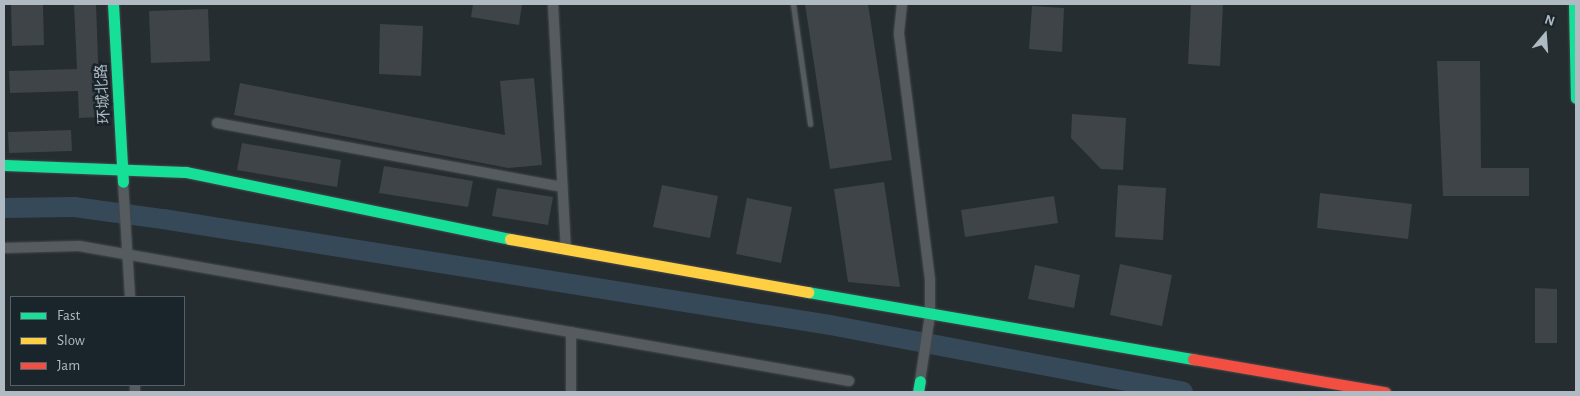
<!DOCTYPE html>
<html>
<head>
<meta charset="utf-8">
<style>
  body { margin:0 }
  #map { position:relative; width:1580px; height:396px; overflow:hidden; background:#262d31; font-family:"Alegreya Sans","Noto Sans SC",sans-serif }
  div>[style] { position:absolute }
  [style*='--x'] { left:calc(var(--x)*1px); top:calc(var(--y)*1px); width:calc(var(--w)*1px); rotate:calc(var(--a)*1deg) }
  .river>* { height:20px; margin:-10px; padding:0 10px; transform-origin:10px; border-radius:10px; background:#354959 }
  .building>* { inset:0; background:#3e4448 }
  .roads { filter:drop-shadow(0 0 1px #44494c) drop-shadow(0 0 1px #44494c) }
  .lane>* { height:5px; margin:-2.5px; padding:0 2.5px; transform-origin:2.5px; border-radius:2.5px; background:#565b60 }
  .street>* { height:10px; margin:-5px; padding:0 5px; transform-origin:5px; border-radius:5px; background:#565b60 }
  .fast>* { height:11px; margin:-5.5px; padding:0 5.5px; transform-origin:5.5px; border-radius:5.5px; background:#16e098 }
  .slow>* { height:11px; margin:-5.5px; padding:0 5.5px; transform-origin:5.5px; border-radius:5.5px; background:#ffcf43 }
  .jam>* { height:11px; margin:-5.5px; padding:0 5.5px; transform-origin:5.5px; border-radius:5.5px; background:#f24e42 }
  span { translate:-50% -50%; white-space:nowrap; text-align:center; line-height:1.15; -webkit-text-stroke:5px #1a242b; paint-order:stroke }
  .street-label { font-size:15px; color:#afbac3 }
  .frame { position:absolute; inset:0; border:5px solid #afbac3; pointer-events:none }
  .legend { position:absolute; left:10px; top:296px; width:175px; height:90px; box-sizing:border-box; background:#1a242b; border:1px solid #566068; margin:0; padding:6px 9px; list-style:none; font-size:15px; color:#afbac3 }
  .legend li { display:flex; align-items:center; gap:10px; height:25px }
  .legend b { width:25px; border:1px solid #566068 }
  .north { position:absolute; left:1520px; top:10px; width:50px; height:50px; -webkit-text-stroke:4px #1a242b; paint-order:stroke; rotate:18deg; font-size:14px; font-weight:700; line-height:20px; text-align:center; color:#afbac3 }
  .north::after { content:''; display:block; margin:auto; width:18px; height:22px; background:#afbac3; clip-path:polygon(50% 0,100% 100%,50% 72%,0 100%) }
</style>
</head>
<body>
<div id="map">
  <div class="river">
    <div style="--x:4;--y:208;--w:70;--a:-0.8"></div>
    <div style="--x:74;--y:207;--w:90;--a:7.7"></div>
    <div style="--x:163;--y:219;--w:675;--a:9.03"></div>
    <div style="--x:830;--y:325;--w:359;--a:10.7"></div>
  </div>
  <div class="building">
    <div style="clip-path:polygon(11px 4px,43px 4px,44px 45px,12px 46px)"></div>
    <div style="clip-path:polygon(74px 4px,96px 4px,100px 117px,79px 118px,78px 91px,10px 93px,9px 71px,77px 69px)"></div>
    <div style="clip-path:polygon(473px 4px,522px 4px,519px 25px,471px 17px)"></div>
    <div style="clip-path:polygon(805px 4px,868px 4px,892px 160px,830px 169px)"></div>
    <div style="clip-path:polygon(1191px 4px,1223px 4px,1220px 66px,1188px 64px)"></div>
    <div style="clip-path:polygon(1032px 6px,1064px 8px,1062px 52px,1029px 49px)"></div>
    <div style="clip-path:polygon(208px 9px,210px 61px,151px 63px,149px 11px)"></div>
    <div style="clip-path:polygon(380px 24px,423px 26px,421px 76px,379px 74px)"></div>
    <div style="clip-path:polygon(1437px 61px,1480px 61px,1481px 168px,1529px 168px,1529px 196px,1443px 196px)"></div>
    <div style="clip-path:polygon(534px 78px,542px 165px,508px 168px,234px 115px,240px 83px,505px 135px,500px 81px)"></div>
    <div style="clip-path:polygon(1072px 114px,1126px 118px,1123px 170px,1101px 169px,1071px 138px)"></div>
    <div style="clip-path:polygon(71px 130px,72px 151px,9px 153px,8px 132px)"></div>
    <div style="clip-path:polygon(242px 143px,341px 160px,337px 187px,237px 170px)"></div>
    <div style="clip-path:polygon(384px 166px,473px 181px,468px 207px,379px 193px)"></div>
    <div style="clip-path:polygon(884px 182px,900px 287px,848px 282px,834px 189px)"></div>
    <div style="clip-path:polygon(662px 185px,718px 196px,710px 238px,653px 227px)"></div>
    <div style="clip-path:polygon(1118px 185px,1166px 188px,1163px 240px,1115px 237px)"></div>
    <div style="clip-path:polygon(497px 188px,553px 197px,548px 225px,492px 216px)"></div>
    <div style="clip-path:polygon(1320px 193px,1412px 204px,1408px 239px,1317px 228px)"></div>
    <div style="clip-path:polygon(1054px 196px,1058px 223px,965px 237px,961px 210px)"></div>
    <div style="clip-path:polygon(747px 198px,792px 207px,781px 263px,736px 254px)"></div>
    <div style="clip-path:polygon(1120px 264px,1172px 275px,1162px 326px,1110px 315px)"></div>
    <div style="clip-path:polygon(1035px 265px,1080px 275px,1074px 308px,1028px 299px)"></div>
    <div style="clip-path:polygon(1535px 288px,1557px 289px,1557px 343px,1535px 343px)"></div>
  </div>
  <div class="roads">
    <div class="lane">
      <div style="--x:793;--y:4;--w:121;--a:81.9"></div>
    </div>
    <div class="street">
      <div style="--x:553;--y:4;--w:246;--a:87"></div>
      <div style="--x:902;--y:4;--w:30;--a:96"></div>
      <div style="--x:899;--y:34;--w:248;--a:82.8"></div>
      <div style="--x:930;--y:280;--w:35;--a:90"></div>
      <div style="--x:930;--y:315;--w:67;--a:98.6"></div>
      <div style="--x:217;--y:123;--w:351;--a:10.5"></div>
      <div style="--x:123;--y:182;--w:115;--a:86.5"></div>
      <div style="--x:4;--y:248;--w:75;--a:-1.5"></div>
      <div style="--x:79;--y:246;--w:782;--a:9.94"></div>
      <div style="--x:571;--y:332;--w:60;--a:90"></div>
      <div style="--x:135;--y:385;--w:7;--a:90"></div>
    </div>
    <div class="fast">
      <div style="--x:113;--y:4;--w:178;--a:86.8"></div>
      <div style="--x:1574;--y:4;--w:94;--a:88.8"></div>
      <div style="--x:4;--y:165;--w:182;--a:2.2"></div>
      <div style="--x:186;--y:172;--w:331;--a:11.7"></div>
      <div style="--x:808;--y:292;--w:391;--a:9.9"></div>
      <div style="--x:918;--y:392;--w:11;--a:-80"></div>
    </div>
    <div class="slow">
      <div style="--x:510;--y:239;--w:303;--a:10.1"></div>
    </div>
    <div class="jam">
      <div style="--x:1193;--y:359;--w:195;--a:9.8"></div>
    </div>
  </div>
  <div class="street-label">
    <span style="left:103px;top:94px;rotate:-93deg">环城北路</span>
  </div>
  <div class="frame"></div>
  <ul class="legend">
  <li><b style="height:6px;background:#16e098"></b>Fast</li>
  <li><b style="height:6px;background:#ffcf43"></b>Slow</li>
  <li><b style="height:6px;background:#f24e42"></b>Jam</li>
  </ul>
  <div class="north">N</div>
</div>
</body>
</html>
